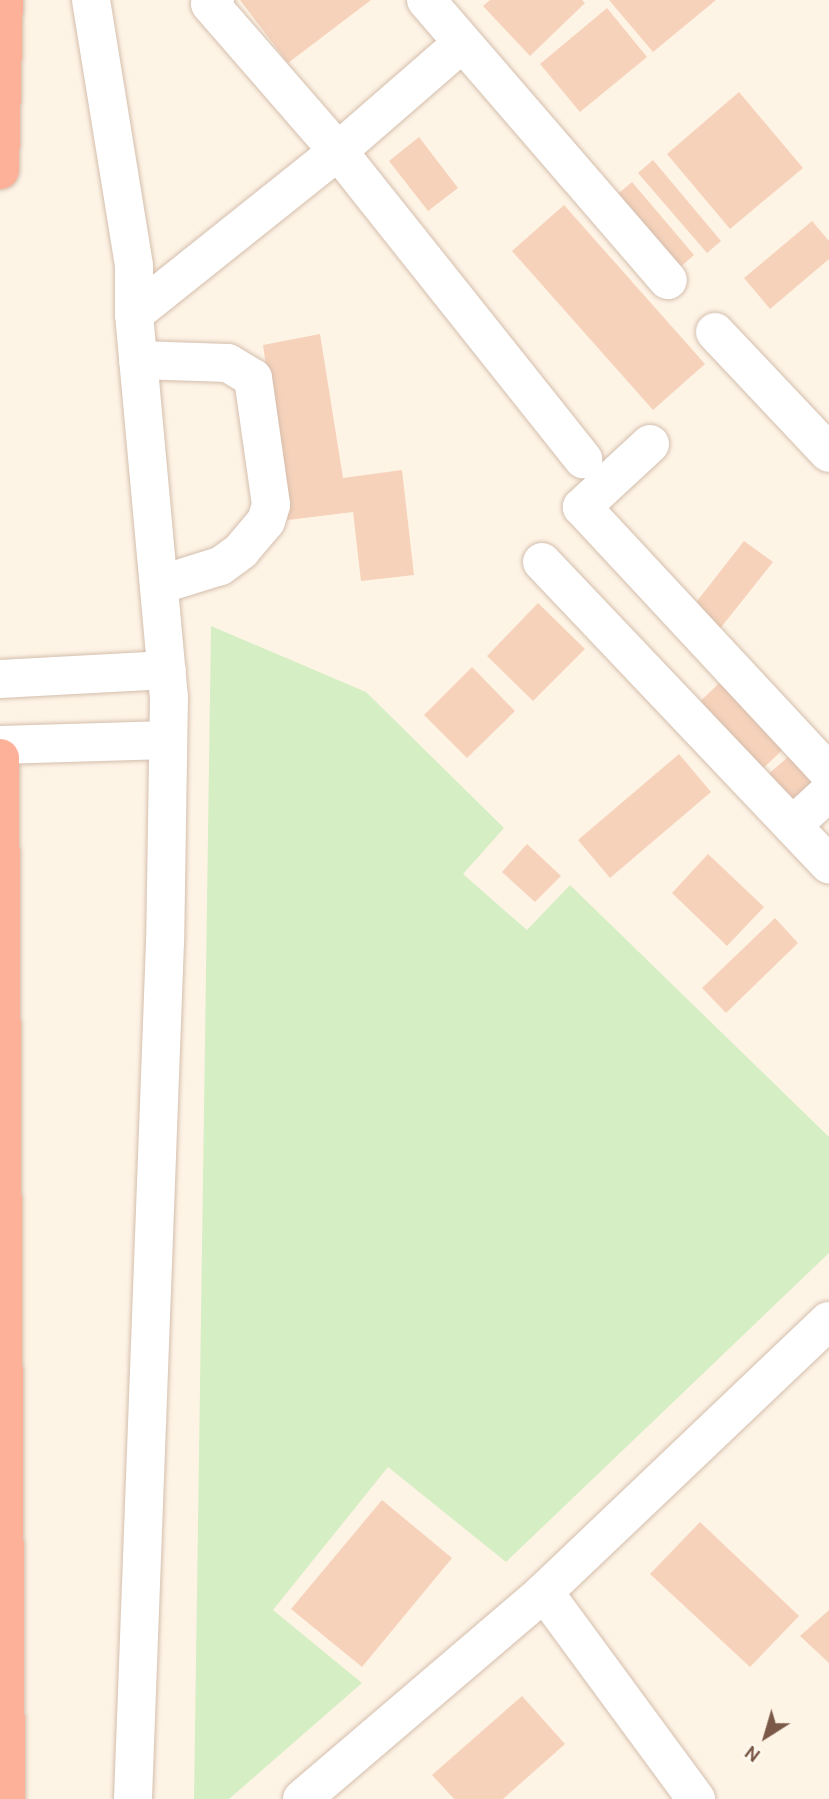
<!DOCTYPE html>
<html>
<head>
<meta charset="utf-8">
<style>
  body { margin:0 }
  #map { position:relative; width:829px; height:1799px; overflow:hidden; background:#fef4e6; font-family:Overpass,sans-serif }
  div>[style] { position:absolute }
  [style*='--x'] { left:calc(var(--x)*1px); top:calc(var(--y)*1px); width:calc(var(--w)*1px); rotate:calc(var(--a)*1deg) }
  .green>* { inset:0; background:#d5eec3 }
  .building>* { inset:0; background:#f6d2bb }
  .roads { filter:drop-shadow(0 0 2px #d4bead) drop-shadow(0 0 2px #d4bead) }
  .minor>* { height:38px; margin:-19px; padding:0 19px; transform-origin:19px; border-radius:19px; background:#fff }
  .highway>* { height:38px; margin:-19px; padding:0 19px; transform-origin:19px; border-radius:19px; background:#fdb198 }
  span { translate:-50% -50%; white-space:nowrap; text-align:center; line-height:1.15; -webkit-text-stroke:7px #fff8ee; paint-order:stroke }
  .north { position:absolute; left:731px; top:1701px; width:70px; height:70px; -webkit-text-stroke:5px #fff8ee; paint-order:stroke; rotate:217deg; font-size:19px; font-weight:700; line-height:28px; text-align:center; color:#7a5948 }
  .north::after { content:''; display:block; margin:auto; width:24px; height:32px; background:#7a5948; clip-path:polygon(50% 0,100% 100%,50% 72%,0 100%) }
</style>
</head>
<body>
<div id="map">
  <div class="green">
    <div style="clip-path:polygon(211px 626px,366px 692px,504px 828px,463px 874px,527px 930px,570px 885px,829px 1137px,829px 1253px,506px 1562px,388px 1467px,273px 1610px,362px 1683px,229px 1799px,194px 1799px)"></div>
  </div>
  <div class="building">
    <div style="clip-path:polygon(240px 0,371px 0,288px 63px)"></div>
    <div style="clip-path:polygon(490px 0,582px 0,585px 3px,530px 56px,483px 6px)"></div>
    <div style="clip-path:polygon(609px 0,716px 0,653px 52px)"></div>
    <div style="clip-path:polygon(607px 8px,647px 57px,580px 112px,540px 64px)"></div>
    <div style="clip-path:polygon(739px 92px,803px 168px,730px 229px,667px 154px)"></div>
    <div style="clip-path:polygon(419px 137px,458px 188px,428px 211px,389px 161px)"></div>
    <div style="clip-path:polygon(653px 160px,721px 241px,707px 253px,638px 173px)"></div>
    <div style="clip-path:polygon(632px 182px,694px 255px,669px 277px,607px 203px)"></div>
    <div style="clip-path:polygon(564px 205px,705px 364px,653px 410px,512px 251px)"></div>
    <div style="clip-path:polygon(812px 221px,829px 241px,829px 259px,770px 309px,744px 278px)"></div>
    <div style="clip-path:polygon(320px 334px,343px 478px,402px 470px,414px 575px,361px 581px,353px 512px,288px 520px,263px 345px)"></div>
    <div style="clip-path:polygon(744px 541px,773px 562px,715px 635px,687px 614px)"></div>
    <div style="clip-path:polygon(538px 603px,585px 649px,533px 701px,487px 656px)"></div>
    <div style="clip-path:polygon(472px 667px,515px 711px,467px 758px,424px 715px)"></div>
    <div style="clip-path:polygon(728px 675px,791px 742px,756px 775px,693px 708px)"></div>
    <div style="clip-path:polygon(796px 750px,824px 782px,793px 809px,765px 777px)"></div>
    <div style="clip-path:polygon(679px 754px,711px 792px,610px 878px,578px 840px)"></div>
    <div style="clip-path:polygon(527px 844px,561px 876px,535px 902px,502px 872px)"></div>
    <div style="clip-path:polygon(708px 854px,764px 907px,727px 946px,672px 893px)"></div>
    <div style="clip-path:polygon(775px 918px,798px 943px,726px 1013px,702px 988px)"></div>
    <div style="clip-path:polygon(382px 1500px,452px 1558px,362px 1667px,291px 1609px)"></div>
    <div style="clip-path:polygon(700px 1522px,799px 1616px,750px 1667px,650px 1574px)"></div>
    <div style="clip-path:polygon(829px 1610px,829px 1663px,800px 1636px)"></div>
    <div style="clip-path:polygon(522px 1696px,565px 1744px,503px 1799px,454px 1799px,432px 1775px)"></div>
  </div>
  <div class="roads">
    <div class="minor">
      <div style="--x:91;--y:0;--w:269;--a:80.8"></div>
      <div style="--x:134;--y:266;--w:48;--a:90"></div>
      <div style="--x:134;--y:314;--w:384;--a:84.8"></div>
      <div style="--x:169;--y:696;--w:246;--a:90.9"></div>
      <div style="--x:165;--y:942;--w:858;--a:92.14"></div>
      <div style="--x:215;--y:0;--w:6;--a:141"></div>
      <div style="--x:210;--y:4;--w:195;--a:49"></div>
      <div style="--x:338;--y:151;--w:394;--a:51.5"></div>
      <div style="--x:426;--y:0;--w:370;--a:49.2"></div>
      <div style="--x:134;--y:314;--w:261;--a:-38.6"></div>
      <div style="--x:338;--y:151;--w:163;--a:-41"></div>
      <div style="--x:715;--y:332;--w:166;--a:46.7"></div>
      <div style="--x:138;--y:360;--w:90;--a:1.9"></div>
      <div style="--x:228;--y:363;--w:29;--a:31"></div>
      <div style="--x:253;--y:378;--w:128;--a:81.9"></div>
      <div style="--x:271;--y:505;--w:17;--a:107"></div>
      <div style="--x:266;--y:521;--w:39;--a:130"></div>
      <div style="--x:241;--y:551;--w:26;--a:144"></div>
      <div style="--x:220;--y:566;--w:64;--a:162.7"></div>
      <div style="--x:650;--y:444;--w:93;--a:137.2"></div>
      <div style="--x:582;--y:507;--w:363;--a:47.1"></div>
      <div style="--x:542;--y:562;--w:417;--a:46.5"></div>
      <div style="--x:0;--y:679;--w:167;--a:-3.1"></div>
      <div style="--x:0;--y:745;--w:168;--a:-1.7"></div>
      <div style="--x:794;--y:824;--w:47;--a:-42.4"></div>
      <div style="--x:544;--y:1592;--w:257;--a:53.7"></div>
      <div style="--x:302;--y:1799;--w:318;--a:-40.5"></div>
      <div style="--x:544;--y:1592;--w:393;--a:-43.6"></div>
    </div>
    <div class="highway">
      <div style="--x:0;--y:170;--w:170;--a:-88.7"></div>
      <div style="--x:0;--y:758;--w:1041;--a:89.67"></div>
    </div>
  </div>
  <div class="north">N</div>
</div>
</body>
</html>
